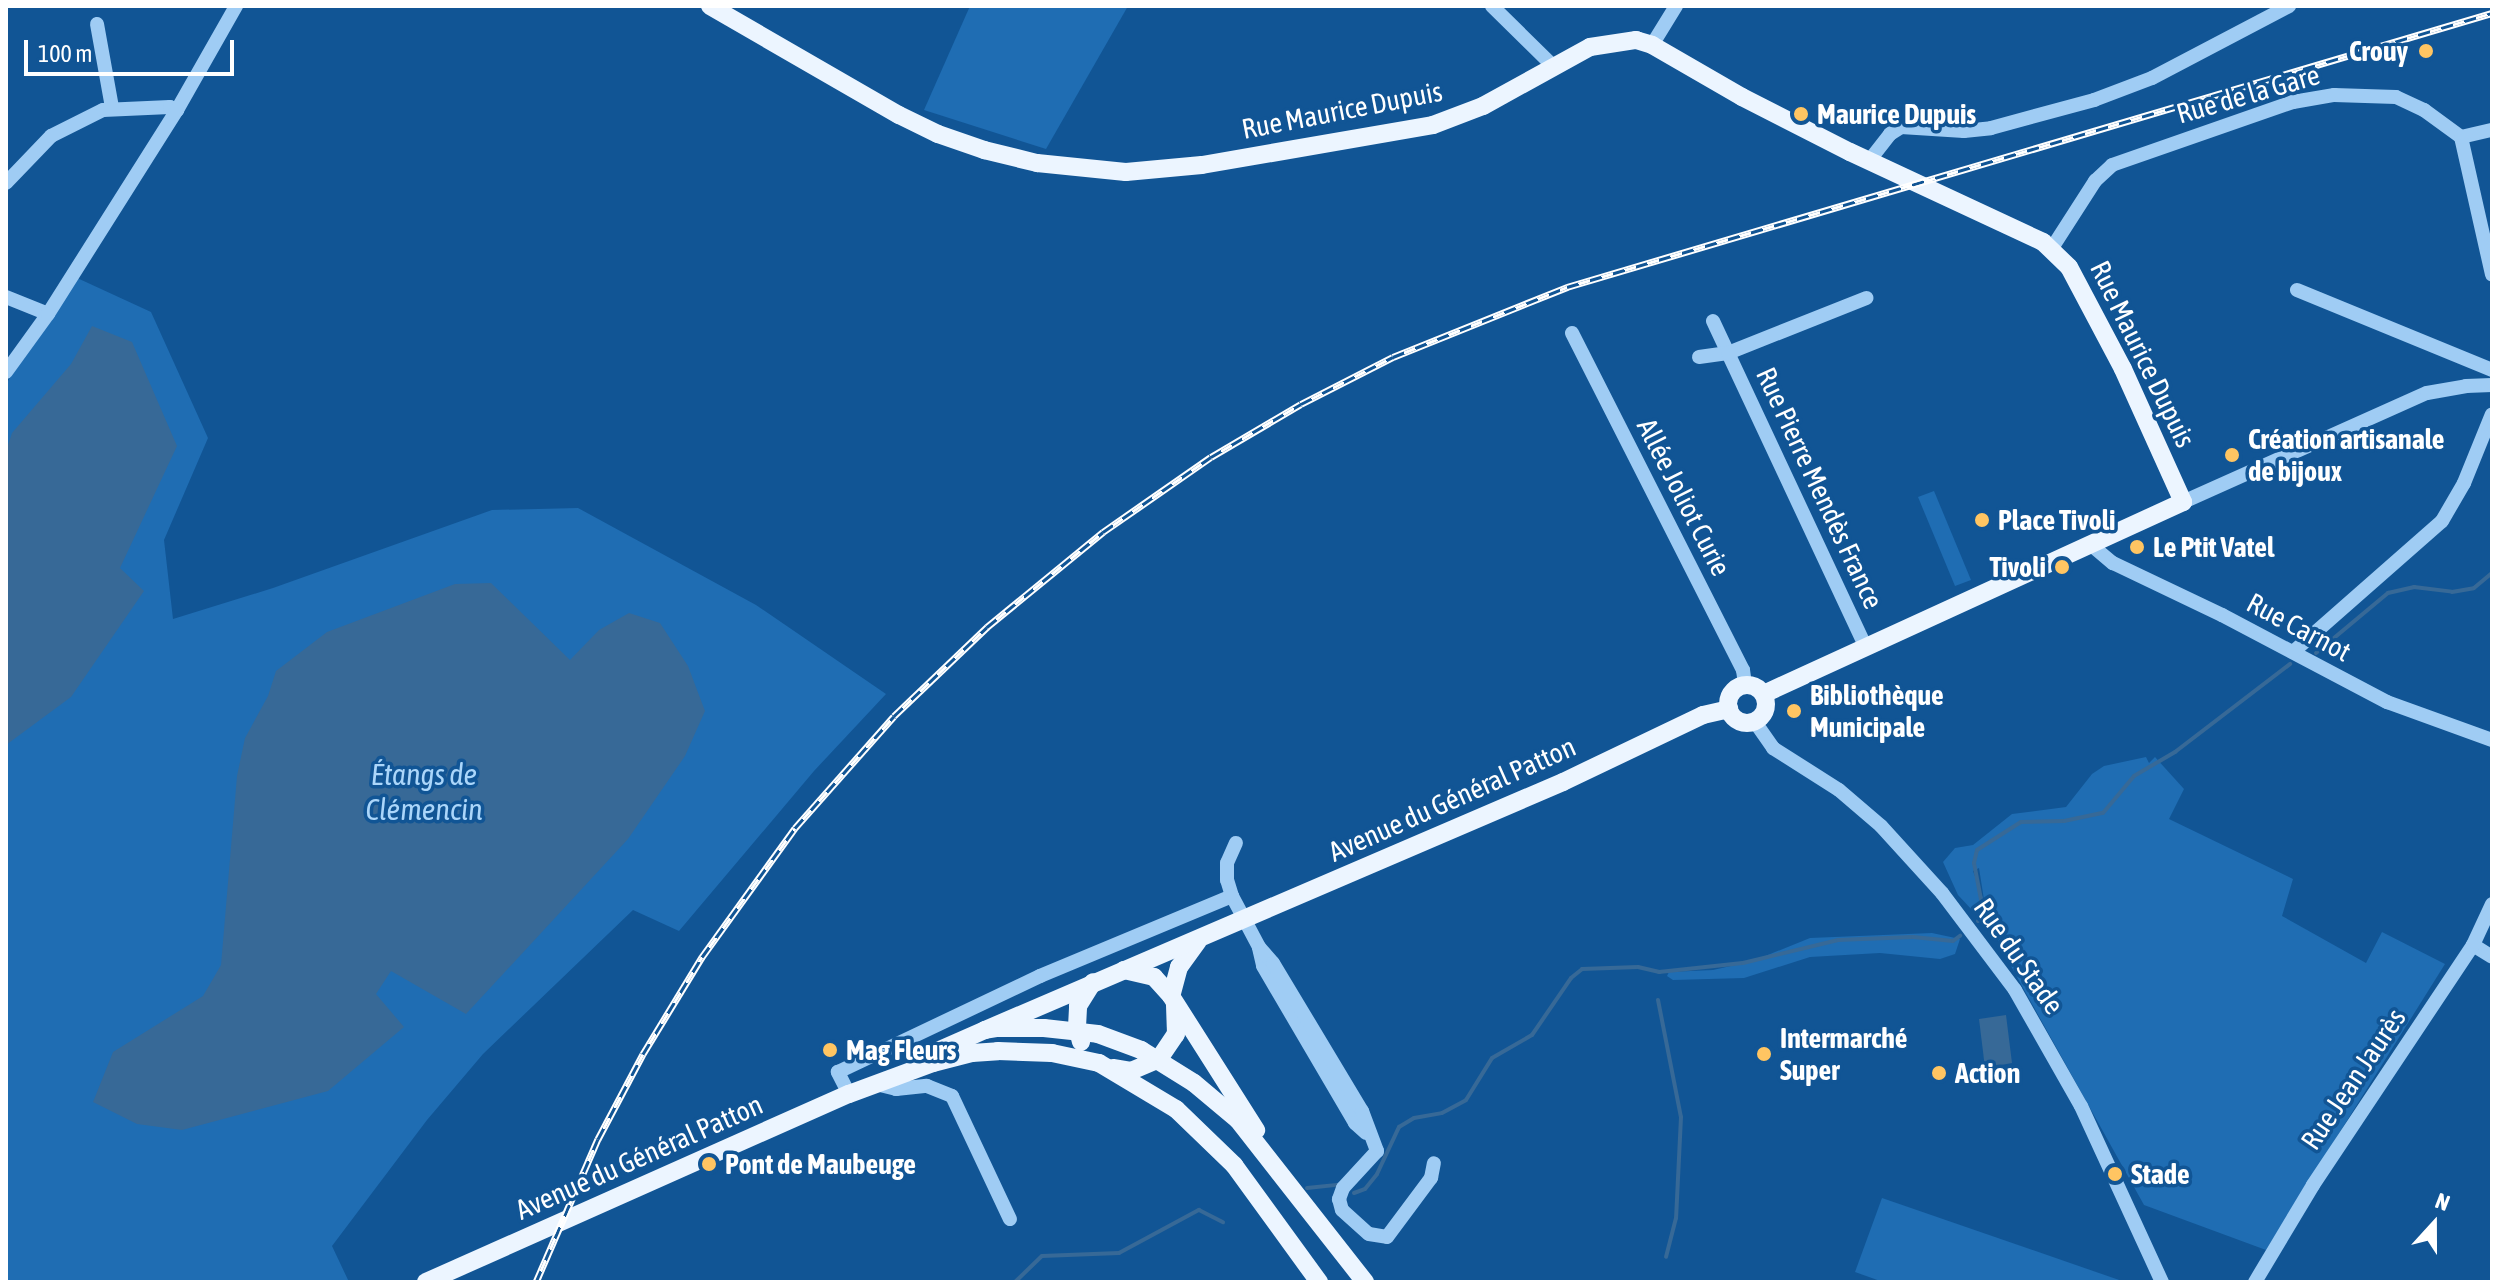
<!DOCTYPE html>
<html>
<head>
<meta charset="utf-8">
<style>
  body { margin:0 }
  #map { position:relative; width:2498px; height:1288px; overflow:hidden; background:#115595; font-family:"Asap Condensed",sans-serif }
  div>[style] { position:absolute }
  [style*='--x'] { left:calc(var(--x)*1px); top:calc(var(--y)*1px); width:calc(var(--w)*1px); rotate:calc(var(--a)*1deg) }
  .green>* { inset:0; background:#1f6db3 }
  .water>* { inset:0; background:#376997 }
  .stream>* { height:4px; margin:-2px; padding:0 2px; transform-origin:2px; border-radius:2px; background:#376997 }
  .minor>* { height:14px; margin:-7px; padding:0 7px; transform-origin:7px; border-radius:7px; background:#9fccf4 }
  .major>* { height:18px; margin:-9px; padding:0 9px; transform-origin:9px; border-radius:9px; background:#ecf5ff }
  .major>.ring { margin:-9px; padding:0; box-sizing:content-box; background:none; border:18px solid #ecf5ff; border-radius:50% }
  .rail>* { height:7px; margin-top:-3.5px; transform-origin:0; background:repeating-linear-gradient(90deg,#115595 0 12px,#fff 0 24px); box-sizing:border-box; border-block:2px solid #fff }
  .dots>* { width:22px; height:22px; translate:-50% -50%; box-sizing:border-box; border:4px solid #115595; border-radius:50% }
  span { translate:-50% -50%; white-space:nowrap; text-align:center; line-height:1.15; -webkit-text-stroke:7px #115595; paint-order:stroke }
  .poi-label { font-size:28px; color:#fff; font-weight:700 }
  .right { translate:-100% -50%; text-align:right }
  .left { translate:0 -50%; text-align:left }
  .street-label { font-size:28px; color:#fff }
  .water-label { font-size:30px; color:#abd6fa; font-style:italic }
  .frame { position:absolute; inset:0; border:8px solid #fff; pointer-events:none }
  .north { position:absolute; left:2394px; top:1184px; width:80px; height:80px; -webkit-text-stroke:6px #115595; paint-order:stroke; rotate:21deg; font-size:22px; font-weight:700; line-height:32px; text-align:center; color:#fff }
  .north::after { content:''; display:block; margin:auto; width:28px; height:36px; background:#fff; clip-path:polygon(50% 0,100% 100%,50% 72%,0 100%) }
  .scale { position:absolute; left:24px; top:40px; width:210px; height:36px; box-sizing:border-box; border:4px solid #fff; border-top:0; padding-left:10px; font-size:24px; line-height:28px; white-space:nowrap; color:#fff; -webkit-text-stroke:6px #115595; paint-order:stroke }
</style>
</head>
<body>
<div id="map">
  <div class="green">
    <div style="clip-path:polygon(970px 6px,1128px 6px,1046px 149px,924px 110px)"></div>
    <div style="clip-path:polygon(75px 277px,151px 312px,208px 438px,164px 540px,173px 619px,273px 588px,492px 510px,578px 508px,756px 605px,886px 694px,814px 771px,679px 931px,633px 910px,483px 1054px,427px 1120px,332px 1246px,349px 1282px,6px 1282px,6px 384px)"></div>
    <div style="clip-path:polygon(1934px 491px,1971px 580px,1955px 586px,1918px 497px)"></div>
    <div style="clip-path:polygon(2146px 757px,2149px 763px,2155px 757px,2184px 789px,2169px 819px,2293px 879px,2282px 916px,2366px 963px,2382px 932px,2445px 964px,2266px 1250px,2144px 1205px,2002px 950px,1985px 906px,1979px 868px,1973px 871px,1983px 898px,1982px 907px,1972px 910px,1958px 895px,1943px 862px,1955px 848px,1973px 845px,2012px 814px,2066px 807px,2092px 774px,2104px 766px)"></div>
    <div style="clip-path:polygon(1932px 933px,1960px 939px,1955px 954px,1940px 959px,1880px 953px,1810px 957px,1744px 978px,1673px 980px,1667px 976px,1669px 972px,1713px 970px,1753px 961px,1810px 938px)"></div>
    <div style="clip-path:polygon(1882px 1198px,2125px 1282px,1883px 1282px,1855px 1272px)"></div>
  </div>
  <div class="water">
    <div style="clip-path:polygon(92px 326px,132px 342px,177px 446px,120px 568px,144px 591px,71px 697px,6px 745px,6px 451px,12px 433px,71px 364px)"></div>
    <div style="clip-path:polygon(491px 583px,570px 660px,599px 630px,629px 613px,660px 623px,688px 666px,705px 711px,685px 756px,628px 839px,466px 1014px,391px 971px,376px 994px,404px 1027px,328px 1091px,182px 1130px,137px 1124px,93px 1102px,113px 1052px,203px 996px,221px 965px,237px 776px,245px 738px,268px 696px,276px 671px,327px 632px,455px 584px)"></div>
    <div style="clip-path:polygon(2006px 1015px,2012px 1063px,1985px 1068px,1979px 1019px)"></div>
  </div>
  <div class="stream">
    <div style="--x:2316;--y:653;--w:94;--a:-39.8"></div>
    <div style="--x:2388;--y:593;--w:27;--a:-13"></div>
    <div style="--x:2414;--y:587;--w:38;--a:7"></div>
    <div style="--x:2452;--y:592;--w:22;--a:-10"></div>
    <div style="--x:2474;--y:588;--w:23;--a:-40"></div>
    <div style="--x:1978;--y:921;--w:8;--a:-45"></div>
    <div style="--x:1984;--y:915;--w:53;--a:-100.9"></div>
    <div style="--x:1974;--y:863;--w:13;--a:-77"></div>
    <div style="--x:1977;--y:850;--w:52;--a:-32.5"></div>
    <div style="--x:2021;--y:822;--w:43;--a:-1.3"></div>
    <div style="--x:2064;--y:821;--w:40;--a:-12"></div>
    <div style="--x:2103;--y:813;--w:48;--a:-50"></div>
    <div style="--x:2134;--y:776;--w:48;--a:-30.3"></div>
    <div style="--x:2175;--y:752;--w:145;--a:-37.4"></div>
    <div style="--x:1658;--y:1000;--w:119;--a:78.9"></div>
    <div style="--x:1681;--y:1117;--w:101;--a:92.8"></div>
    <div style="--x:1676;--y:1218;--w:40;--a:104.4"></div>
    <div style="--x:1307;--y:1188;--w:30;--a:-6"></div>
    <div style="--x:1354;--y:1193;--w:12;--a:-20"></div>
    <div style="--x:1365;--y:1189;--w:19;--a:-51"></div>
    <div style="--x:1377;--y:1174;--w:52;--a:-64.9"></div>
    <div style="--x:1399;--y:1127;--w:17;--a:-31"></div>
    <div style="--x:1414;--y:1118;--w:28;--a:-10"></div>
    <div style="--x:1442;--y:1113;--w:27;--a:-28"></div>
    <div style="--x:1466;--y:1100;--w:49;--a:-58.2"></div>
    <div style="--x:1492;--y:1058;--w:46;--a:-29.9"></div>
    <div style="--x:1532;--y:1035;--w:69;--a:-55.6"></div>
    <div style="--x:1571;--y:978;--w:14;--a:-39"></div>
    <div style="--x:1582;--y:969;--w:56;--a:-2"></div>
    <div style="--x:1638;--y:967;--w:22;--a:13"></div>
    <div style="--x:1659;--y:972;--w:84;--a:-6.1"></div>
    <div style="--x:1743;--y:963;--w:98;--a:-13.6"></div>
    <div style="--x:1838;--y:940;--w:75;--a:-2.3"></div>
    <div style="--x:1913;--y:937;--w:40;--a:5.7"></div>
    <div style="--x:1953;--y:941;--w:9;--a:-36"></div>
    <div style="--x:1015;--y:1282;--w:37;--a:-44"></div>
    <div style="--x:1042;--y:1256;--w:77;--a:-2.2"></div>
    <div style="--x:1119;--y:1253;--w:91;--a:-28.3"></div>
    <div style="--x:1199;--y:1210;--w:27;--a:27"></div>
  </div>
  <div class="minor">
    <div style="--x:1492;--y:6;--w:87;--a:44.5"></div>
    <div style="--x:97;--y:24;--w:84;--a:79.8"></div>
    <div style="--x:1652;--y:45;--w:46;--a:-58.4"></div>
    <div style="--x:2461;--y:137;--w:141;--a:77.3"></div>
    <div style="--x:1869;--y:161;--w:34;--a:-52"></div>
    <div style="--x:1890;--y:134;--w:13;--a:-32"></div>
    <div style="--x:1901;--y:127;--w:63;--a:3.6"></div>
    <div style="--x:1964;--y:131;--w:27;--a:-6"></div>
    <div style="--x:1991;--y:128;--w:107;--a:-15.2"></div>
    <div style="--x:2094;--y:100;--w:62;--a:-20.8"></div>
    <div style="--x:2152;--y:78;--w:155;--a:-27.7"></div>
    <div style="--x:6;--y:183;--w:65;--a:-46.2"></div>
    <div style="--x:51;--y:136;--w:58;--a:-26.6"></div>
    <div style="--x:103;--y:110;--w:67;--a:-2.6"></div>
    <div style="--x:170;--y:107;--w:8;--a:23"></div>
    <div style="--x:2052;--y:248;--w:80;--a:-57.3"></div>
    <div style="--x:2095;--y:181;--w:23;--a:-43"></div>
    <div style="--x:2112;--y:165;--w:192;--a:-19.2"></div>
    <div style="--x:2293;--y:102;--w:42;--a:-9.7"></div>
    <div style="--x:2334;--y:95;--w:62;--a:1.8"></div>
    <div style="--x:2396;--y:97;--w:31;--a:25"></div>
    <div style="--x:2424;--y:110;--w:46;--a:36.1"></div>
    <div style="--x:2461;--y:137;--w:32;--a:-13"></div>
    <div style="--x:2297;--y:290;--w:211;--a:22.3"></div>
    <div style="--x:6;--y:297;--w:45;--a:22"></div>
    <div style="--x:1713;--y:321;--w:358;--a:64.9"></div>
    <div style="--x:1572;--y:333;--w:378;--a:63.1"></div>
    <div style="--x:1743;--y:670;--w:15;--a:82"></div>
    <div style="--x:1699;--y:357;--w:29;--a:-8"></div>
    <div style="--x:1728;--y:353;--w:149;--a:-21.7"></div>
    <div style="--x:6;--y:372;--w:72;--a:-54.1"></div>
    <div style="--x:48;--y:314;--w:241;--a:-57.7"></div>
    <div style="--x:177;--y:110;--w:120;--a:-60.4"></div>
    <div style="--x:2183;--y:502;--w:267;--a:-24.1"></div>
    <div style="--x:2427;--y:393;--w:40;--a:-10"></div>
    <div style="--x:2466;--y:386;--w:26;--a:-2"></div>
    <div style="--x:2090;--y:544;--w:30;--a:40"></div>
    <div style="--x:2113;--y:563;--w:121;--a:25.5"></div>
    <div style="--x:2222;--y:615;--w:187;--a:27.8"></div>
    <div style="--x:2387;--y:702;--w:112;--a:19.9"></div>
    <div style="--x:2293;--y:652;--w:198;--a:-41.3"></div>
    <div style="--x:2442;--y:521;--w:44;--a:-59.9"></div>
    <div style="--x:2464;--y:483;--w:74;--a:-67.9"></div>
    <div style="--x:1755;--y:722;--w:32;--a:55"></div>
    <div style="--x:1773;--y:748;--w:78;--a:32.5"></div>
    <div style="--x:1839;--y:790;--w:55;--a:40.6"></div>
    <div style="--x:1881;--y:826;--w:91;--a:47.7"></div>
    <div style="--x:1942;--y:893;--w:121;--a:53"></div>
    <div style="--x:2015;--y:990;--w:133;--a:60.4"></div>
    <div style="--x:2081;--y:1106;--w:194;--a:65.3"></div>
    <div style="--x:1232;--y:896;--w:17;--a:-107"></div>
    <div style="--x:1227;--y:880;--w:17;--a:-90"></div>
    <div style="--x:1227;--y:863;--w:22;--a:-66"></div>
    <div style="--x:2473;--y:945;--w:22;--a:32"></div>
    <div style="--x:1259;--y:948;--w:18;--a:77"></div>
    <div style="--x:1263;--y:966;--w:182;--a:59.6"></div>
    <div style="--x:1355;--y:1123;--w:15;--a:42"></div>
    <div style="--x:876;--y:1084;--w:21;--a:14"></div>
    <div style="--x:896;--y:1089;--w:31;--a:-6"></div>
    <div style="--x:927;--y:1086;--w:27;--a:22"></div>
    <div style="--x:952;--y:1096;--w:136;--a:64.8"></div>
    <div style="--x:849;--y:1094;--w:25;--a:-117"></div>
    <div style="--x:838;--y:1072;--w:224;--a:-25.4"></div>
    <div style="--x:1040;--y:976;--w:208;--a:-22.6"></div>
    <div style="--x:1232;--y:896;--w:58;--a:62.1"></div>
    <div style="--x:1259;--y:947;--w:21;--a:49"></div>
    <div style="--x:1273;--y:963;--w:173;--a:59"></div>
    <div style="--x:1362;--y:1111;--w:43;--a:69.4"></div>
    <div style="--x:1377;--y:1151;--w:50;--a:132.6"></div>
    <div style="--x:1343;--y:1188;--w:12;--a:110"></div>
    <div style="--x:1339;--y:1199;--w:11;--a:75"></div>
    <div style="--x:1342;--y:1210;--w:36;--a:42"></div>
    <div style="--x:1369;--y:1234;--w:18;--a:9"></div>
    <div style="--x:1387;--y:1237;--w:74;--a:-53.3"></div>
    <div style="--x:1431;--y:1178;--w:15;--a:-79"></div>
    <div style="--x:2255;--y:1282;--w:113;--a:-59.1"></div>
    <div style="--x:2313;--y:1185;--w:288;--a:-56.3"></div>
    <div style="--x:2473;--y:945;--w:45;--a:-65.1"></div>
  </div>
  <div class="major">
    <div style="--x:710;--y:6;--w:218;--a:30"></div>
    <div style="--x:899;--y:115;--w:43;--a:26"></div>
    <div style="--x:938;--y:134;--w:49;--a:19.2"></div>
    <div style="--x:984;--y:150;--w:55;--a:13.8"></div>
    <div style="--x:1037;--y:163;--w:89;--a:5.8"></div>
    <div style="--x:1126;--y:172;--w:76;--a:-5.3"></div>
    <div style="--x:1202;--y:165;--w:234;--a:-9.8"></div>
    <div style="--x:1433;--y:125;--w:53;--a:-20.8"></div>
    <div style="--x:1483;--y:106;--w:122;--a:-28.9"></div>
    <div style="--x:1590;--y:47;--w:47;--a:-8.7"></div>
    <div style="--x:1636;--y:40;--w:17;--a:17"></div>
    <div style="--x:1652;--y:45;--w:104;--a:30"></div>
    <div style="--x:1742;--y:97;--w:121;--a:27"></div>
    <div style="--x:1850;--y:152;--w:213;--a:25"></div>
    <div style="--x:2043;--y:242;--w:36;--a:44"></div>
    <div style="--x:2069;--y:267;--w:115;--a:62.1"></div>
    <div style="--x:2123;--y:369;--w:146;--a:65.7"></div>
    <div style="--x:2183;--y:502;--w:461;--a:155.4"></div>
    <div class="ring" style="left:1728px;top:685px;width:20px;height:20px"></div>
    <div style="--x:1198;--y:941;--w:32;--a:126"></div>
    <div style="--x:1179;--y:967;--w:30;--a:105"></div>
    <div style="--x:1171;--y:996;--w:159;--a:57.6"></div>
    <div style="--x:1124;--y:970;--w:31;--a:13"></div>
    <div style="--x:1154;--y:977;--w:25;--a:48"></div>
    <div style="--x:985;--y:1030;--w:629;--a:-23.22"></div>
    <div style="--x:1563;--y:782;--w:155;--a:-25.6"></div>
    <div style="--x:1703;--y:715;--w:27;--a:-13"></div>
    <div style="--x:1081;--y:1042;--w:16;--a:-105"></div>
    <div style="--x:1077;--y:1027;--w:21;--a:-87"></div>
    <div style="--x:1078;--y:1006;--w:28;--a:-58"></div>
    <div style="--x:917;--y:1060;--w:74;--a:-23.8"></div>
    <div style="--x:985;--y:1030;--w:11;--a:-10"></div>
    <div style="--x:996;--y:1028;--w:48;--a:0"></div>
    <div style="--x:1044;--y:1028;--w:54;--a:6.3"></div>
    <div style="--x:1098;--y:1034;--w:46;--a:20.4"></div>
    <div style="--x:1141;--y:1050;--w:62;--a:31.9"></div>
    <div style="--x:1194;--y:1083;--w:57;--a:40.1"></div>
    <div style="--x:1238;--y:1120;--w:206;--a:51.9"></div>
    <div style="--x:1113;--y:1068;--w:18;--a:9"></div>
    <div style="--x:1131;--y:1071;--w:30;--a:-23"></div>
    <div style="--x:1159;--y:1059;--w:30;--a:-56"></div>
    <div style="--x:1176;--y:1034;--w:30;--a:-92"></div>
    <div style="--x:426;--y:1282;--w:463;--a:-24"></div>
    <div style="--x:849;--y:1094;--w:90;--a:-20.3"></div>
    <div style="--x:933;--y:1063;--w:40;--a:-14.4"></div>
    <div style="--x:972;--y:1053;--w:26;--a:-4"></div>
    <div style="--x:998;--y:1051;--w:54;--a:2.1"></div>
    <div style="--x:1052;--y:1053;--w:48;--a:12"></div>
    <div style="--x:1099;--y:1063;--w:90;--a:30.9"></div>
    <div style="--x:1176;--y:1109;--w:81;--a:44"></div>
    <div style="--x:1234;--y:1165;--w:145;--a:54"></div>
  </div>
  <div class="rail">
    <div style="--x:536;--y:1282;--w:156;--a:-66.6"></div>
    <div style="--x:598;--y:1139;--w:96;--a:-62.1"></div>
    <div style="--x:643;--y:1054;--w:114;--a:-58.7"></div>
    <div style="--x:702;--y:957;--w:159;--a:-54.2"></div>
    <div style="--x:795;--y:828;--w:149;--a:-48.5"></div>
    <div style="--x:894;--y:716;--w:129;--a:-43.7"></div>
    <div style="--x:987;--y:627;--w:150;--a:-39.3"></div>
    <div style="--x:1103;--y:532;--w:131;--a:-34.8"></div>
    <div style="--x:1211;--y:457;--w:104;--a:-30.5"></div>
    <div style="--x:1301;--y:404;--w:103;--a:-27.1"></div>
    <div style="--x:1393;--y:357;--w:188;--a:-21.9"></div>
    <div style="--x:1567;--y:287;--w:965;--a:-16.5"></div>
  </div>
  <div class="dots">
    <div style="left:2426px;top:51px;background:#ffc562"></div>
    <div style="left:1801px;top:114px;background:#ffc562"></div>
    <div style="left:2232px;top:455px;background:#ffc562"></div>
    <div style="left:1982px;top:520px;background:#ffc562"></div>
    <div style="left:2137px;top:547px;background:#ffc562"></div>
    <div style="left:2062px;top:567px;background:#ffc562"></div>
    <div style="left:1794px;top:711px;background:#ffc562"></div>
    <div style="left:830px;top:1050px;background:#ffc562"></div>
    <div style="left:1764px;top:1054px;background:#ffc562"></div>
    <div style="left:1939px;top:1073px;background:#ffc562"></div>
    <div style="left:709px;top:1164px;background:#ffc562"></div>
    <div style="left:2115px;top:1174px;background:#ffc562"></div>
  </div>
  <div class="poi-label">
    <span class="right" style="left:2408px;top:51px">Crouy</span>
    <span class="left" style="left:1817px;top:114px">Maurice Dupuis</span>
    <span class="left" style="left:2248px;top:455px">Création artisanale<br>de bijoux</span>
    <span class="left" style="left:1998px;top:520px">Place Tivoli</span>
    <span class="left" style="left:2153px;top:547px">Le Ptit Vatel</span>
    <span class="right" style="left:2046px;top:567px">Tivoli</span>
    <span class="left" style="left:1810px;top:711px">Bibliothèque<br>Municipale</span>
    <span class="left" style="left:1780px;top:1054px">Intermarché<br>Super</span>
    <span class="left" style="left:846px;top:1050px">Mag Fleurs</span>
    <span class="left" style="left:1955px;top:1073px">Action</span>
    <span class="left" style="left:725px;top:1164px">Pont de Maubeuge</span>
    <span class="left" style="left:2131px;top:1174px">Stade</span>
  </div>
  <div class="street-label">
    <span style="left:2248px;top:94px;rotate:-16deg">Rue de la Gare</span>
    <span style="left:1342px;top:110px;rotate:-11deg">Rue Maurice Dupuis</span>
    <span style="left:2143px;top:354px;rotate:64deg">Rue Maurice Dupuis</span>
    <span style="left:1820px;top:488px;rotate:65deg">Rue Pierre Mendès France</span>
    <span style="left:1684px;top:497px;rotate:63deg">Allée Joliot Curie</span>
    <span style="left:2299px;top:627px;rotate:28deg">Rue Carnot</span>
    <span style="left:1452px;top:799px;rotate:-24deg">Avenue du Général Patton</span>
    <span style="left:2019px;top:956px;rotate:55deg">Rue du Stade</span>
    <span style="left:2353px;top:1079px;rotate:-56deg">Rue Jean Jaurès</span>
    <span style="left:639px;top:1157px;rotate:-24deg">Avenue du Général Patton</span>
  </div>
  <div class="water-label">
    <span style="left:424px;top:791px">Étangs de<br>Clémencin</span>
  </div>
  <div class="frame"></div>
  <div class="north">N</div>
  <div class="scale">100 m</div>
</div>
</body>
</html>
